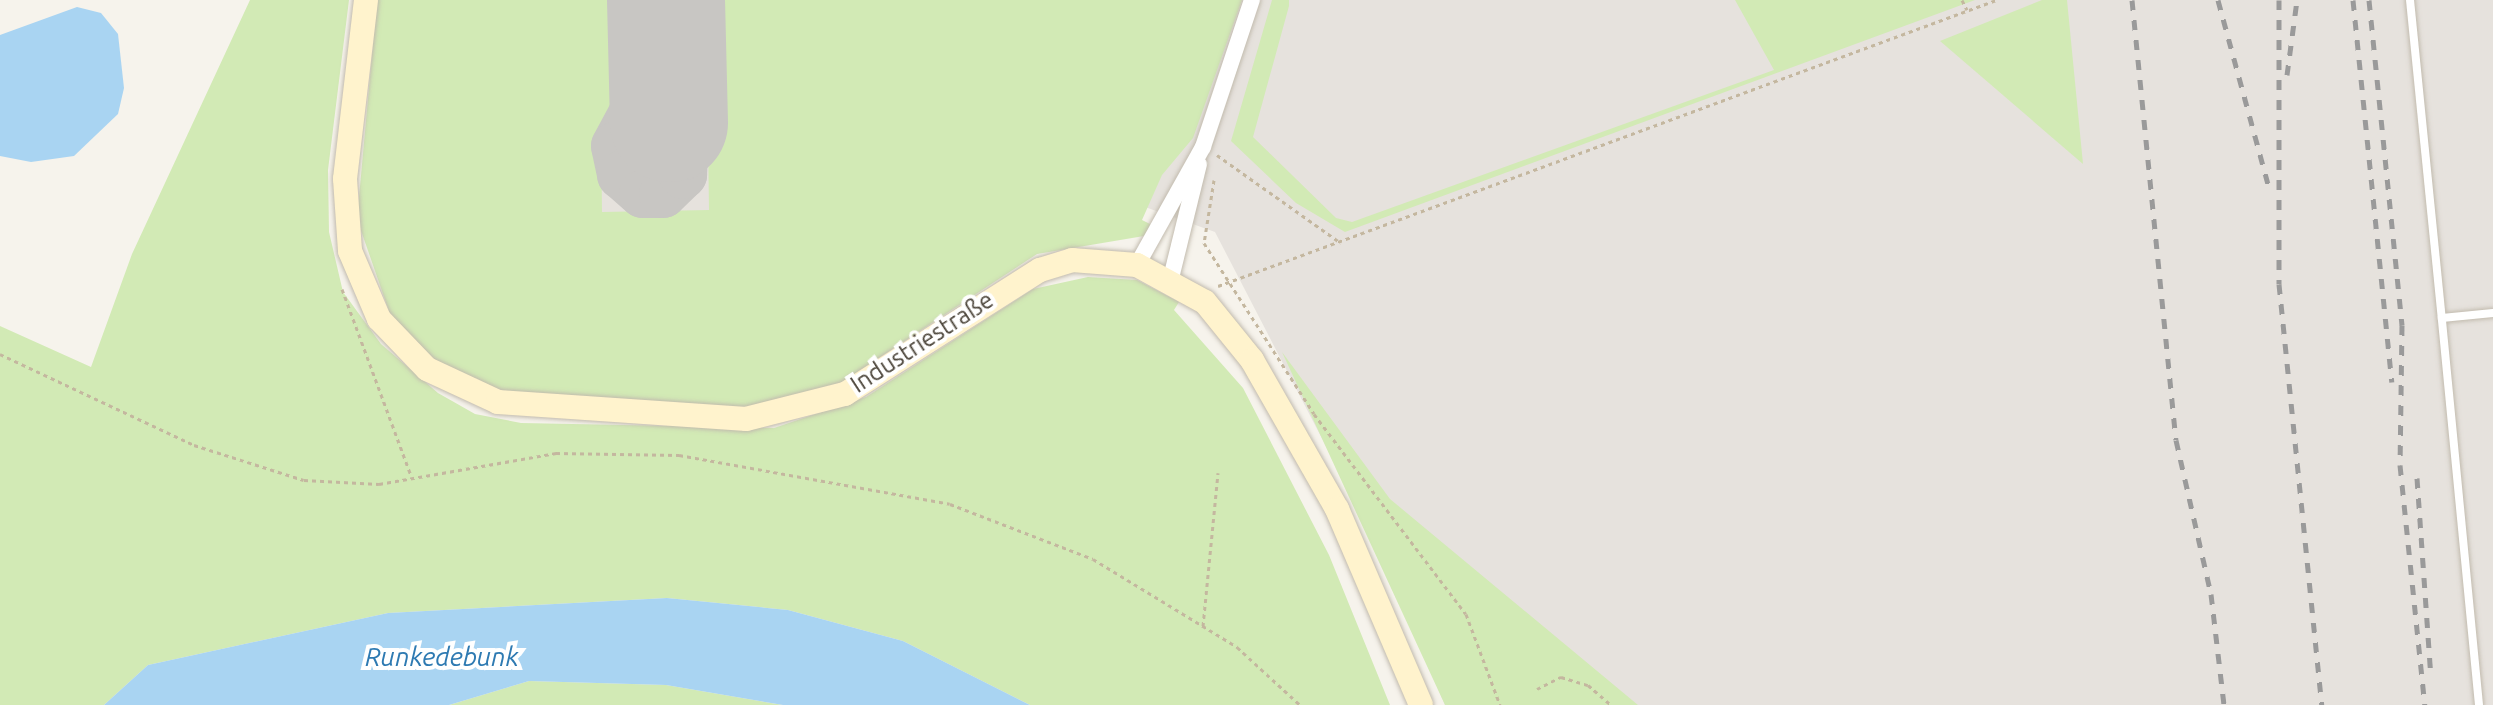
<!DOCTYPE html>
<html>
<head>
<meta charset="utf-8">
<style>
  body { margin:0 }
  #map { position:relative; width:2493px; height:705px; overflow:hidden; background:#f6f3ec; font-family:Ubuntu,sans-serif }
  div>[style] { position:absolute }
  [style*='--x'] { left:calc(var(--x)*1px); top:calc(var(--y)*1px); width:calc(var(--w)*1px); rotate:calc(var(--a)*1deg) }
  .industrial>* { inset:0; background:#e6e2dd }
  .green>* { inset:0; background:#d2eab5 }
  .water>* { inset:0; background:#a9d4f2 }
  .taxiway>* { height:48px; margin:-24px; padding:0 24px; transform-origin:24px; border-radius:24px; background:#c8c6c3 }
  .runway>* { height:118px; margin:-59px; padding:0 59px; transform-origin:59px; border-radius:59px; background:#c8c6c3 }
  .path>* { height:3px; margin-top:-1.5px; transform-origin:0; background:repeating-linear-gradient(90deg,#c4b79f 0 4px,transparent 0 8px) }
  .roads { filter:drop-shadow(0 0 2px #c2bbae) drop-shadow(0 0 2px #c2bbae) }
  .lane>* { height:8px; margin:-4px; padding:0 4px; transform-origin:4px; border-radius:4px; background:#fff }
  .street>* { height:16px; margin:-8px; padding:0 8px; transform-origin:8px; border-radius:8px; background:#fff }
  .secondary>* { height:24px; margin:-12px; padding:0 12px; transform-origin:12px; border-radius:12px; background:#fff3cd }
  .rail>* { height:5px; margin-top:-2.5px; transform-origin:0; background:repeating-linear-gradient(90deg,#9a9a9a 0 10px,transparent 0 20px) }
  span { translate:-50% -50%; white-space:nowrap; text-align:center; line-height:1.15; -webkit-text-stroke:8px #fff; paint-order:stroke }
  .street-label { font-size:24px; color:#4b4439 }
  .water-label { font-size:26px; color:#2e7ab2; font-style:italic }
</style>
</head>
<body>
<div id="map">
  <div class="industrial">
    <div style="clip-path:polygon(388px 0,2493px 0,2493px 705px,1445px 705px,1373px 537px,1215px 232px,1145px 207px,993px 273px,371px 177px)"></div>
  </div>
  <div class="green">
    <div style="clip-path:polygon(250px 0,349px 0,328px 170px,329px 232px,343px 292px,381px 344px,438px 393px,475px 414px,521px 423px,774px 428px,866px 397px,1033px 289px,1088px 277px,1137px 280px,1179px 302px,1174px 310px,1243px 388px,1329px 555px,1390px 705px,1030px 705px,903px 641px,788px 610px,667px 598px,388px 613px,148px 665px,104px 705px,0 705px,0 326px,91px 367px,132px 254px)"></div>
    <div style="clip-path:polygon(377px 0,625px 0,626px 90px,601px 130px,602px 212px,709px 210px,706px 0,1242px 0,1193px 138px,1162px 175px,1142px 220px,1152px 225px,1144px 236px,1037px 254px,830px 390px,742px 411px,496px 392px,426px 357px,391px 317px,357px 219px)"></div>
    <div style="clip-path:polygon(1272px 0,1289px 0,1289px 6px,1253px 137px,1336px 218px,1352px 222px,1774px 70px,1735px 0,1975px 0,1345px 232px,1296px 203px,1231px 141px)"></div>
    <div style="clip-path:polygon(2042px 0,2067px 0,2083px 164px,1940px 41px)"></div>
    <div style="clip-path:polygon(1282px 352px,1390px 499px,1638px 705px,1445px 705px)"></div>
    <div style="clip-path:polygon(529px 681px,666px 685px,783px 705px,449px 705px)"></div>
  </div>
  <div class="water">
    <div style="clip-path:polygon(77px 7px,101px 13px,118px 34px,124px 88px,118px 114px,74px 156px,31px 162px,0 156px,0 35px)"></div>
    <div style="clip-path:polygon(667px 598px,788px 610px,903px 641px,1030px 705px,783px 705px,666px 685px,529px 681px,449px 705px,104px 705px,148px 665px,388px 613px)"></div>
  </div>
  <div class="taxiway">
    <div style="--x:667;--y:49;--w:110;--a:118.2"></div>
    <div style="--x:615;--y:146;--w:30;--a:78"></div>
    <div style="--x:621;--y:175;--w:29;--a:41"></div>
    <div style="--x:643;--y:194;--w:20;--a:0"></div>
    <div style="--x:663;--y:194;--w:28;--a:-44"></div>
    <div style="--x:683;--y:175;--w:19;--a:-87"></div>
    <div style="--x:684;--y:156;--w:36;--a:-114"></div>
  </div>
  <div class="runway">
    <div style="--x:666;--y:0;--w:123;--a:88.6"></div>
  </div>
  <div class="path">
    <div style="--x:1962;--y:0;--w:11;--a:63"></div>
    <div style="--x:1217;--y:155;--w:152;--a:35.4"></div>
    <div style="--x:1214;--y:180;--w:64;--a:99"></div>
    <div style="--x:1204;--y:243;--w:203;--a:57.2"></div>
    <div style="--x:1314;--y:414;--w:251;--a:52.8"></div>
    <div style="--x:1466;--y:614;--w:97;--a:69.5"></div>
    <div style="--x:1218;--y:286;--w:829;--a:-20.18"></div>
    <div style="--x:342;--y:289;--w:199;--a:69.7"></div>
    <div style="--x:0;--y:354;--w:214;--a:25.1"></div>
    <div style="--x:194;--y:445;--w:115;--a:17.7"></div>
    <div style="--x:304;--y:480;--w:75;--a:3.1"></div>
    <div style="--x:379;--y:484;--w:180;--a:-9.9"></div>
    <div style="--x:556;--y:453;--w:123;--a:0.9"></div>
    <div style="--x:679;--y:455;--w:275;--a:10.2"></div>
    <div style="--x:950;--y:504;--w:153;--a:21"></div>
    <div style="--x:1093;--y:559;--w:169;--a:31.4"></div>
    <div style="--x:1237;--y:647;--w:86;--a:42.6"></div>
    <div style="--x:1203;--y:626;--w:154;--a:-84.4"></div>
    <div style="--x:1537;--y:689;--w:27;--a:-27"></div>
    <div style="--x:1561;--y:677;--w:28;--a:17"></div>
    <div style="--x:1588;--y:685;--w:30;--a:41"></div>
  </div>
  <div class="roads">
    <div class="lane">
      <div style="--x:2410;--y:0;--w:320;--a:84.3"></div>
      <div style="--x:2479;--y:705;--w:389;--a:-95.5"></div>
      <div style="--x:2442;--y:318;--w:51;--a:-5.6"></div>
    </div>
    <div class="street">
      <div style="--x:1137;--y:265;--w:135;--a:-60.8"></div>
      <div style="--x:1203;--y:147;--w:155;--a:-71.6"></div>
      <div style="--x:1171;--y:278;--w:117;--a:-76.2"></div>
    </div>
    <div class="secondary">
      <div style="--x:366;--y:0;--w:180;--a:96.7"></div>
      <div style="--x:345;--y:179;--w:72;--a:86"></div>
      <div style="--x:350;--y:251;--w:74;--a:66.9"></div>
      <div style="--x:379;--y:319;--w:69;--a:46.2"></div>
      <div style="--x:427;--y:369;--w:78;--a:24.9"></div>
      <div style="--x:498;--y:402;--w:249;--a:3.9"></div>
      <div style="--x:746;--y:419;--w:102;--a:-14.2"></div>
      <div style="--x:845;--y:394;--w:231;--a:-32.5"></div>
      <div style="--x:1040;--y:270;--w:34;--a:-17"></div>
      <div style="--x:1072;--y:260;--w:65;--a:4.4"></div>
      <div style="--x:1137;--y:265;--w:77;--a:28.6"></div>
      <div style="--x:1205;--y:302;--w:75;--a:51"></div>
      <div style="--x:1252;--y:360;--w:172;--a:60.3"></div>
      <div style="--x:1337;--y:509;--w:213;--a:66.8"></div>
    </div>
  </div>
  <div class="rail">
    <div style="--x:2132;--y:0;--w:442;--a:84.3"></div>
    <div style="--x:2176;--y:440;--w:158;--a:77.2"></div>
    <div style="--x:2211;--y:594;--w:112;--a:83.3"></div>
    <div style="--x:2218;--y:0;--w:195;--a:74.8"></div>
    <div style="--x:2279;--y:0;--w:284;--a:90"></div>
    <div style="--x:2279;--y:284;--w:423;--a:84.2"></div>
    <div style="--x:2353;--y:0;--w:384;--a:84.2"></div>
    <div style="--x:2369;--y:0;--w:327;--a:84.2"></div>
    <div style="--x:2402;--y:325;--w:140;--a:90.8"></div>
    <div style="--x:2400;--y:465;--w:241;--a:84.1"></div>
    <div style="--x:2287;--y:75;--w:76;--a:-82.4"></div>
    <div style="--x:2417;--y:478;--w:199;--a:86"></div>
  </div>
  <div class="street-label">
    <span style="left:922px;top:342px;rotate:-33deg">Industriestraße</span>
  </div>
  <div class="water-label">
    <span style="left:442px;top:657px">Runkedebunk</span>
  </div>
</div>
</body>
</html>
